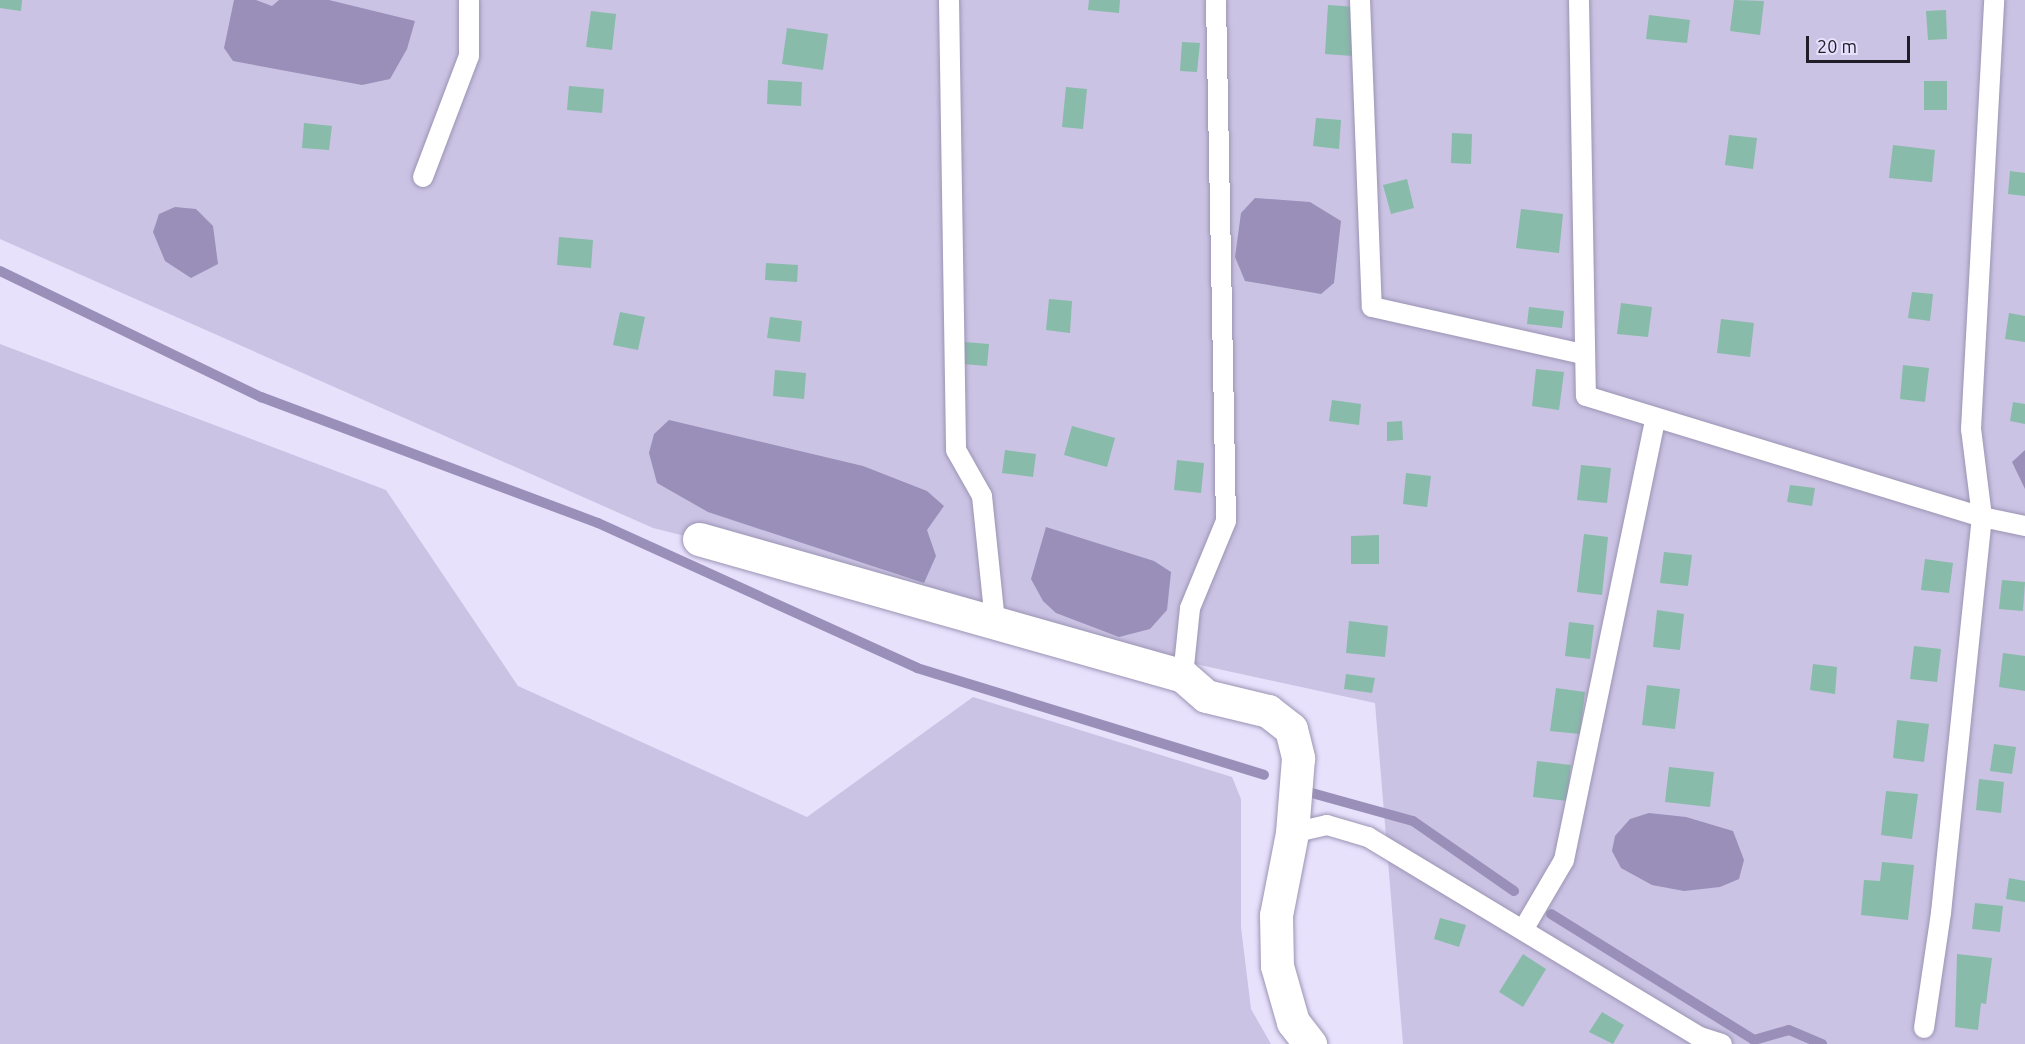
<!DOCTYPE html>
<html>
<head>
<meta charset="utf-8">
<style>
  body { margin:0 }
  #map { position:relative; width:2025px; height:1044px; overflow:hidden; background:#e7e1fc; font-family:Ubuntu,sans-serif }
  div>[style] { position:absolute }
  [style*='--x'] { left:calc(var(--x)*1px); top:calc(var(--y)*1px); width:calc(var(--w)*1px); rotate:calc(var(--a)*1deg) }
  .green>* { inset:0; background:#cbc3e4 }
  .water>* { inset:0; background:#998fb8 }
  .stream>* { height:10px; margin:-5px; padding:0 5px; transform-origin:5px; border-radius:5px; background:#998fb8 }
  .building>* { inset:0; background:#8ba }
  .roads { filter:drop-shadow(0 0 2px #9b94b3) drop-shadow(0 0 2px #9b94b3) }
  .lane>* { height:20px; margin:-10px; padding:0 10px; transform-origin:10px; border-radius:10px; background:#fff }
  .street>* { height:33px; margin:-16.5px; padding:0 16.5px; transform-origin:16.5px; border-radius:16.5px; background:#fff }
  span { translate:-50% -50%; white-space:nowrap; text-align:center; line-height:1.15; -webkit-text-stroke:4.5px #e7e1fc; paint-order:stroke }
  .scale { position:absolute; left:1806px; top:36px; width:104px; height:27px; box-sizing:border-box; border:3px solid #201d29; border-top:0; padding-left:8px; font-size:18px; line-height:21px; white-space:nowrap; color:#201d29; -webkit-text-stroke:4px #e7e1fc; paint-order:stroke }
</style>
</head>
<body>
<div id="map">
  <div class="green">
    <div style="clip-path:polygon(0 0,2025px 0,2025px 1044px,1403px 1044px,1375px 703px,1200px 665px,653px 528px,0 239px)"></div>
    <div style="clip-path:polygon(0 344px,386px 490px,518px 686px,807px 817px,973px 697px,1232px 777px,1241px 799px,1241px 927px,1251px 1009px,1271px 1044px,0 1044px)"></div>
  </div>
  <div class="water">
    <div style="clip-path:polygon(234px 0,256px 0,272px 6px,279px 0,329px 0,415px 21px,407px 49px,390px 79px,362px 85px,233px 61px,224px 48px)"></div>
    <div style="clip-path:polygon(1255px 198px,1310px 202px,1341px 221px,1334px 283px,1321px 294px,1245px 281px,1235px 257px,1241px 213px)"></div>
    <div style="clip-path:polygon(175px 207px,196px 209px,213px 226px,218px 264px,191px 278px,165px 261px,153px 232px,159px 214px)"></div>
    <div style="clip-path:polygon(669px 420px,863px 466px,927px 491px,944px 506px,927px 530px,936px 556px,924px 583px,708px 512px,657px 483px,649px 453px,654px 434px)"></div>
    <div style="clip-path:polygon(2025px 450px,2025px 489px,2012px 462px)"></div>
    <div style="clip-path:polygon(1046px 527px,1154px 561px,1171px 572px,1167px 610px,1150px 629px,1119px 637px,1056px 613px,1043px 601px,1031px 579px)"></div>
    <div style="clip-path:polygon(1649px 813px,1686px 817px,1733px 831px,1744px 860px,1739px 879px,1720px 887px,1684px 891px,1652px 885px,1621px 868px,1612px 851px,1615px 836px,1630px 819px)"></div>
  </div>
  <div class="stream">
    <div style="--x:0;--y:271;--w:290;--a:25.8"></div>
    <div style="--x:261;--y:397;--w:360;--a:20.5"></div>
    <div style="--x:598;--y:523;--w:350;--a:24.4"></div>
    <div style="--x:917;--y:668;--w:363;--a:17.1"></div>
    <div style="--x:1301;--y:790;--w:116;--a:15.5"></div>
    <div style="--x:1413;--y:821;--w:123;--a:34.7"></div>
    <div style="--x:1551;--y:914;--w:239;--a:31.8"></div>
    <div style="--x:1754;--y:1040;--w:36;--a:-16"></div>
    <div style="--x:1789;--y:1030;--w:36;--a:23"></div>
  </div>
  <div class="building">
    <div style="clip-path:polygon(0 0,22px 0,21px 11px,0 8px)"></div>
    <div style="clip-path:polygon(1089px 0,1120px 0,1119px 13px,1088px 10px)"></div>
    <div style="clip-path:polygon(1734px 0,1764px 1px,1760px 35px,1730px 31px)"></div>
    <div style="clip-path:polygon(1328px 5px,1356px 7px,1353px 56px,1325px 54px)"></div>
    <div style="clip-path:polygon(1946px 10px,1947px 39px,1928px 40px,1926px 11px)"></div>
    <div style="clip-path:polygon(591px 11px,616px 14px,612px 50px,586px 47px)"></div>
    <div style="clip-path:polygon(1649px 15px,1690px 20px,1687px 43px,1646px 39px)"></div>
    <div style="clip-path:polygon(787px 28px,828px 34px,823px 70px,782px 64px)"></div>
    <div style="clip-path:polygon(1182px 42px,1200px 43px,1197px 72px,1180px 71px)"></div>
    <div style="clip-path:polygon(768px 80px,802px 82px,801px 106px,767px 104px)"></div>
    <div style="clip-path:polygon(1924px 81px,1947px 81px,1947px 110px,1924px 110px)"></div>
    <div style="clip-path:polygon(569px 86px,604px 89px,602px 113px,567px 110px)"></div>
    <div style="clip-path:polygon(1066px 87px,1087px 89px,1083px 129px,1062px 127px)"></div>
    <div style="clip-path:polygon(1316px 118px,1341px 120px,1339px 149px,1313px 146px)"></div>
    <div style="clip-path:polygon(304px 123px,332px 126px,329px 150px,302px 148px)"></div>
    <div style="clip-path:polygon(1452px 133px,1472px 134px,1471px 164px,1451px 163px)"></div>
    <div style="clip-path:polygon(1729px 135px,1757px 138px,1753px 169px,1725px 165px)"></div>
    <div style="clip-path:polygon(1893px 145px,1935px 150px,1932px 182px,1889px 178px)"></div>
    <div style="clip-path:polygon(2010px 171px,2025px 173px,2025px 196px,2008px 194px)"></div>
    <div style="clip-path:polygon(1407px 179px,1414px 208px,1391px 214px,1383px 185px)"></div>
    <div style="clip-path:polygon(1521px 209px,1563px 214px,1559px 253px,1516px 248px)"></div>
    <div style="clip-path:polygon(559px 237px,593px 240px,591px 268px,557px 265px)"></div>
    <div style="clip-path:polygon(766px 263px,798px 265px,797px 282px,765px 280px)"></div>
    <div style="clip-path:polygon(1912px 292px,1933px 294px,1930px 321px,1908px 318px)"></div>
    <div style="clip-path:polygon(1049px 299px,1072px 301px,1070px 333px,1046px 330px)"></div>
    <div style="clip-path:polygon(1621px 303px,1652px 307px,1648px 337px,1617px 334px)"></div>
    <div style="clip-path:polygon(1529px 307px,1564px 311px,1562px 328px,1527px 324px)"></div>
    <div style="clip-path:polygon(620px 312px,645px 317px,638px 350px,613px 345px)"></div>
    <div style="clip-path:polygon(2009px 313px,2025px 316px,2025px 342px,2005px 339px)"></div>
    <div style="clip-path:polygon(770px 317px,802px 321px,800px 342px,767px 338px)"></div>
    <div style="clip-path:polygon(1721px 319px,1754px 323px,1750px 357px,1717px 353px)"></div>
    <div style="clip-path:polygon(964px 342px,989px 344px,987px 366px,963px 364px)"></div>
    <div style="clip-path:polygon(1903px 365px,1929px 368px,1925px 402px,1900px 399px)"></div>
    <div style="clip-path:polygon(1536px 369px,1564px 372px,1559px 410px,1532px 406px)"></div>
    <div style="clip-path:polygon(775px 370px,806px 373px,804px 399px,773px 396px)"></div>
    <div style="clip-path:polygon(1332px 400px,1361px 404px,1359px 425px,1329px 421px)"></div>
    <div style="clip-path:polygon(2013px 402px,2025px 404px,2025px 424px,2010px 421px)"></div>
    <div style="clip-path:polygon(1402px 421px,1403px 440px,1387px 441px,1387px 422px)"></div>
    <div style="clip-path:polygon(1072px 426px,1115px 438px,1107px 467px,1064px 455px)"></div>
    <div style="clip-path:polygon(1005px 450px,1036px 454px,1033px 477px,1002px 473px)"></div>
    <div style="clip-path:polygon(1177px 460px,1204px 463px,1201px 493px,1174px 490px)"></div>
    <div style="clip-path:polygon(1581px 465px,1611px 468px,1607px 503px,1577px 500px)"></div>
    <div style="clip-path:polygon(1406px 473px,1431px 476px,1427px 507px,1403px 504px)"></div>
    <div style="clip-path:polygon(1790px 485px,1815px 488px,1812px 506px,1787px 502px)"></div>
    <div style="clip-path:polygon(1584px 534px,1608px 537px,1602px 595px,1577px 592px)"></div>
    <div style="clip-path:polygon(1379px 535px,1379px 564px,1351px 564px,1351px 536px)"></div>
    <div style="clip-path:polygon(1664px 552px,1692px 555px,1688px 586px,1660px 583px)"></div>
    <div style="clip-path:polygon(1925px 559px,1953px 563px,1949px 593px,1921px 590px)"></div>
    <div style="clip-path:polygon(2002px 580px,2025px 582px,2023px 611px,1999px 609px)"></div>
    <div style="clip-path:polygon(1657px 610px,1684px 614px,1680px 650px,1653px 647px)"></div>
    <div style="clip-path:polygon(1349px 621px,1388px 626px,1385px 657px,1346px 653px)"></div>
    <div style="clip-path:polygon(1569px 622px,1594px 625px,1590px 659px,1565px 656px)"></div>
    <div style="clip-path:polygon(1914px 646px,1941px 649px,1937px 682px,1910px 679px)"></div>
    <div style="clip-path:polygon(2003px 653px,2025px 656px,2025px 691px,1999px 687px)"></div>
    <div style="clip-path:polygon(1813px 664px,1837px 667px,1835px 694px,1810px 690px)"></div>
    <div style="clip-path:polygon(1346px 674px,1375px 678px,1372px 693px,1344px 689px)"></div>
    <div style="clip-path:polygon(1647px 685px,1680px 689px,1675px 729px,1642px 725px)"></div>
    <div style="clip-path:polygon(1556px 688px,1585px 692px,1580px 734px,1550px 731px)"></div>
    <div style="clip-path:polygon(1897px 720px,1929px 724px,1924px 762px,1893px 758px)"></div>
    <div style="clip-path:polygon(1994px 744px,2016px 747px,2012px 774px,1990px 771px)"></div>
    <div style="clip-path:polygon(1537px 761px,1571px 765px,1567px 801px,1533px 797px)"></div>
    <div style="clip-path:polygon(1669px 767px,1714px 772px,1710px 807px,1665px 802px)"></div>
    <div style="clip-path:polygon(1979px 779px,2004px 782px,2001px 813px,1976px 810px)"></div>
    <div style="clip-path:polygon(1886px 791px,1918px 794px,1912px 839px,1881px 835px)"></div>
    <div style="clip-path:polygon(1882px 862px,1914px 865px,1908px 920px,1861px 915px,1864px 880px,1880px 881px)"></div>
    <div style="clip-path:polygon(2009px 878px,2025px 881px,2025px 902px,2006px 899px)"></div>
    <div style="clip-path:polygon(1975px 903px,2003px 906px,2000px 932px,1972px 929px)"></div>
    <div style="clip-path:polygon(1440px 918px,1466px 925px,1459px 947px,1434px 939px)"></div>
    <div style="clip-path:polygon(1523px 954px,1546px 969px,1523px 1007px,1499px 992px)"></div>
    <div style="clip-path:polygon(1957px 954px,1992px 958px,1986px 1004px,1981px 1003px,1978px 1030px,1955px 1027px)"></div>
    <div style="clip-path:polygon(1602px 1012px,1624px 1025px,1613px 1044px,1589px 1032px)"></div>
  </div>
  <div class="roads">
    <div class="lane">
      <div style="--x:949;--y:0;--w:450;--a:89.1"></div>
      <div style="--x:956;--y:450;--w:53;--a:60.5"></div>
      <div style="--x:982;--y:496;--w:126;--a:84.1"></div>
      <div style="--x:1360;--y:0;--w:307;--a:87.8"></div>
      <div style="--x:1372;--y:307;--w:216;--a:12.6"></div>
      <div style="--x:1579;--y:0;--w:396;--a:89"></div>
      <div style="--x:1586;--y:396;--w:414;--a:17"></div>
      <div style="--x:1982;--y:517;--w:44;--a:11.8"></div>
      <div style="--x:423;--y:177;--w:129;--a:-69.2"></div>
      <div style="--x:469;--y:56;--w:56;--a:-90"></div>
      <div style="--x:1183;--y:676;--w:68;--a:-84.1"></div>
      <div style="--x:1190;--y:608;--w:94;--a:-67.5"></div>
      <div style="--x:1226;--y:521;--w:521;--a:-91.1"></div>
      <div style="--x:1292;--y:833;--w:36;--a:-13"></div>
      <div style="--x:1327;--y:825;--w:43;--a:16.3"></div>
      <div style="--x:1368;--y:837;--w:388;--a:31.1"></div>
      <div style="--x:1700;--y:1037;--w:23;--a:18"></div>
      <div style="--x:1523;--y:930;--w:81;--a:-59.6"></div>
      <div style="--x:1564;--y:860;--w:449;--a:-78.3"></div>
      <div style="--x:1924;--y:1028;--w:116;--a:-81.6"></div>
      <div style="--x:1941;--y:913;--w:398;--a:-84.1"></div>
      <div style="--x:1982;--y:517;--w:89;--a:-97.1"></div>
      <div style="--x:1971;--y:429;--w:430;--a:-86.9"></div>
    </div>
    <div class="street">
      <div style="--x:699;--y:539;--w:503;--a:15.8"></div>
      <div style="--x:1183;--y:676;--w:30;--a:41"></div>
      <div style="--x:1206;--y:696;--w:64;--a:13.6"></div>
      <div style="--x:1268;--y:711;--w:29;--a:38"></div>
      <div style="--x:1291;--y:729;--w:30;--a:76"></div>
      <div style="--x:1298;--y:758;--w:75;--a:94.6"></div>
      <div style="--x:1292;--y:833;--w:84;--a:101"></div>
      <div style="--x:1276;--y:915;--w:51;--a:88.9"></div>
      <div style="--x:1277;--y:966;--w:58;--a:74.1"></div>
      <div style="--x:1293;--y:1022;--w:28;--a:52"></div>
    </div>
  </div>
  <div class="scale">20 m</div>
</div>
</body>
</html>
